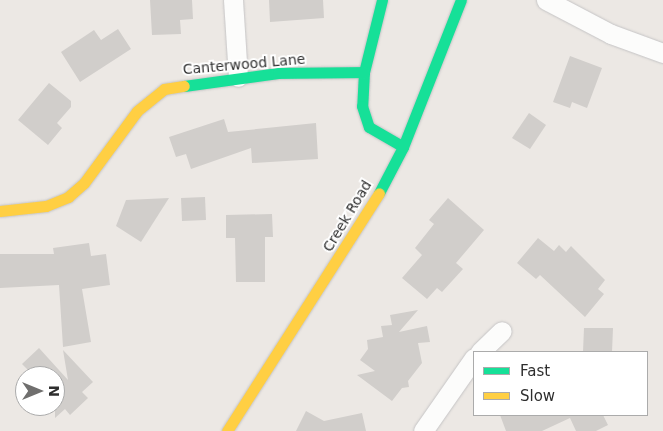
<!DOCTYPE html>
<html>
<head>
<meta charset="utf-8">
<style>
  body { margin:0 }
  #map { position:relative; width:663px; height:431px; overflow:hidden; background:#ece8e4; font-family:"DejaVu Sans",sans-serif }
  div>[style] { position:absolute }
  [style*='--x'] { left:calc(var(--x)*1px); top:calc(var(--y)*1px); width:calc(var(--w)*1px); rotate:calc(var(--a)*1deg) }
  .building>* { inset:0; background:#d1cecb }
  .roads { filter:drop-shadow(0 0 1px #c5c4c5) drop-shadow(0 0 1px #c5c4c5) }
  .street>* { height:19px; margin:-9.5px; padding:0 9.5px; transform-origin:9.5px; border-radius:9.5px; background:#fcfcfb }
  .fast>* { height:11px; margin:-5.5px; padding:0 5.5px; transform-origin:5.5px; border-radius:5.5px; background:#16e098 }
  .slow>* { height:11px; margin:-5.5px; padding:0 5.5px; transform-origin:5.5px; border-radius:5.5px; background:#ffcf43 }
  span { translate:-50% -50%; white-space:nowrap; text-align:center; line-height:1.15; -webkit-text-stroke:4px #fff; paint-order:stroke }
  .street-label { font-size:14px; color:#2e2e2e }
  .legend { position:absolute; left:473px; top:351px; width:175px; height:65px; box-sizing:border-box; background:#fff; border:1px solid #ababab; margin:0; padding:6px 9px; list-style:none; font-size:15px; color:#2e2e2e }
  .legend li { display:flex; align-items:center; gap:10px; height:25px }
  .legend b { width:25px; border:1px solid #ababab }
  .north { position:absolute; left:15px; top:366px; width:50px; height:50px; box-sizing:border-box; background:#fff; border:1px solid #ababab; border-radius:50%; rotate:90deg; font-size:14px; font-weight:700; line-height:20px; text-align:center; color:#2e2e2e }
  .north::after { content:''; display:block; margin:auto; width:18px; height:22px; background:#706f6e; clip-path:polygon(50% 0,100% 100%,50% 72%,0 100%) }
</style>
</head>
<body>
<div id="map">
  <div class="building">
    <div style="clip-path:polygon(150px 0,192px 0,193px 19px,180px 20px,181px 34px,152px 35px)"></div>
    <div style="clip-path:polygon(269px 0,323px 0,324px 18px,270px 22px)"></div>
    <div style="clip-path:polygon(118px 29px,131px 49px,80px 82px,61px 52px,94px 30px,101px 40px)"></div>
    <div style="clip-path:polygon(570px 56px,602px 68px,587px 108px,572px 102px,570px 108px,553px 102px)"></div>
    <div style="clip-path:polygon(49px 83px,71px 101px,71px 107px,57px 123px,62px 128px,48px 145px,18px 120px)"></div>
    <div style="clip-path:polygon(529px 113px,546px 125px,530px 149px,512px 138px)"></div>
    <div style="clip-path:polygon(224px 119px,228px 132px,316px 123px,318px 159px,252px 163px,251px 148px,191px 169px,186px 154px,176px 157px,169px 137px)"></div>
    <div style="clip-path:polygon(205px 197px,206px 220px,182px 221px,181px 198px)"></div>
    <div style="clip-path:polygon(169px 198px,141px 242px,116px 226px,126px 200px)"></div>
    <div style="clip-path:polygon(448px 198px,484px 230px,456px 263px,463px 269px,442px 292px,437px 288px,427px 299px,402px 278px,422px 255px,415px 248px,434px 224px,429px 220px)"></div>
    <div style="clip-path:polygon(272px 214px,273px 237px,265px 237px,265px 282px,236px 282px,235px 238px,226px 238px,226px 215px)"></div>
    <div style="clip-path:polygon(538px 238px,554px 251px,559px 245px,566px 252px,571px 246px,605px 280px,598px 289px,604px 294px,585px 317px,540px 275px,536px 279px,517px 263px)"></div>
    <div style="clip-path:polygon(89px 243px,91px 256px,106px 254px,110px 285px,82px 289px,91px 342px,63px 347px,59px 285px,0 288px,0 254px,54px 254px,53px 248px)"></div>
    <div style="clip-path:polygon(418px 310px,399px 332px,427px 326px,430px 342px,418px 343px,422px 363px,408px 381px,409px 387px,402px 388px,392px 401px,357px 375px,375px 371px,360px 360px,368px 349px,367px 340px,383px 337px,381px 326px,392px 325px,390px 315px)"></div>
    <div style="clip-path:polygon(584px 328px,613px 328px,612px 352px,583px 352px)"></div>
    <div style="clip-path:polygon(39px 348px,68px 380px,63px 350px,93px 382px,82px 392px,88px 398px,70px 415px,65px 409px,55px 418px,55px 376px,34px 376px,22px 364px)"></div>
    <div style="clip-path:polygon(306px 411px,324px 421px,362px 413px,366px 431px,296px 431px)"></div>
    <div style="clip-path:polygon(500px 415px,603px 415px,608px 425px,596px 431px,576px 431px,570px 418px,542px 431px,506px 431px)"></div>
  </div>
  <div class="roads">
    <div class="street">
      <div style="--x:233;--y:0;--w:77;--a:86.3"></div>
      <div style="--x:546;--y:0;--w:73;--a:27.6"></div>
      <div style="--x:611;--y:34;--w:55;--a:20.1"></div>
      <div style="--x:480;--y:352;--w:30;--a:-44"></div>
      <div style="--x:423;--y:431;--w:89;--a:-55.1"></div>
    </div>
    <div class="fast">
      <div style="--x:382;--y:0;--w:74;--a:104"></div>
      <div style="--x:364;--y:72;--w:34;--a:93"></div>
      <div style="--x:362;--y:106;--w:22;--a:72"></div>
      <div style="--x:369;--y:127;--w:39;--a:30"></div>
      <div style="--x:184;--y:86;--w:95;--a:-7.9"></div>
      <div style="--x:278;--y:73;--w:86;--a:-0.7"></div>
      <div style="--x:379;--y:193;--w:52;--a:-62.4"></div>
      <div style="--x:403;--y:147;--w:158;--a:-68.5"></div>
    </div>
    <div class="slow">
      <div style="--x:0;--y:211;--w:46;--a:-6.2"></div>
      <div style="--x:46;--y:206;--w:24;--a:-22"></div>
      <div style="--x:68;--y:197;--w:21;--a:-41"></div>
      <div style="--x:84;--y:183;--w:89;--a:-53.6"></div>
      <div style="--x:137;--y:111;--w:35;--a:-39"></div>
      <div style="--x:164;--y:89;--w:20;--a:-9"></div>
      <div style="--x:227;--y:431;--w:282;--a:-57.4"></div>
    </div>
  </div>
  <div class="street-label">
    <span style="left:244px;top:64px;rotate:-5deg">Canterwood Lane</span>
    <span style="left:347px;top:216px;rotate:-59deg">Creek Road</span>
  </div>
  <ul class="legend">
  <li><b style="height:6px;background:#16e098"></b>Fast</li>
  <li><b style="height:6px;background:#ffcf43"></b>Slow</li>
  </ul>
  <div class="north">N</div>
</div>
</body>
</html>
